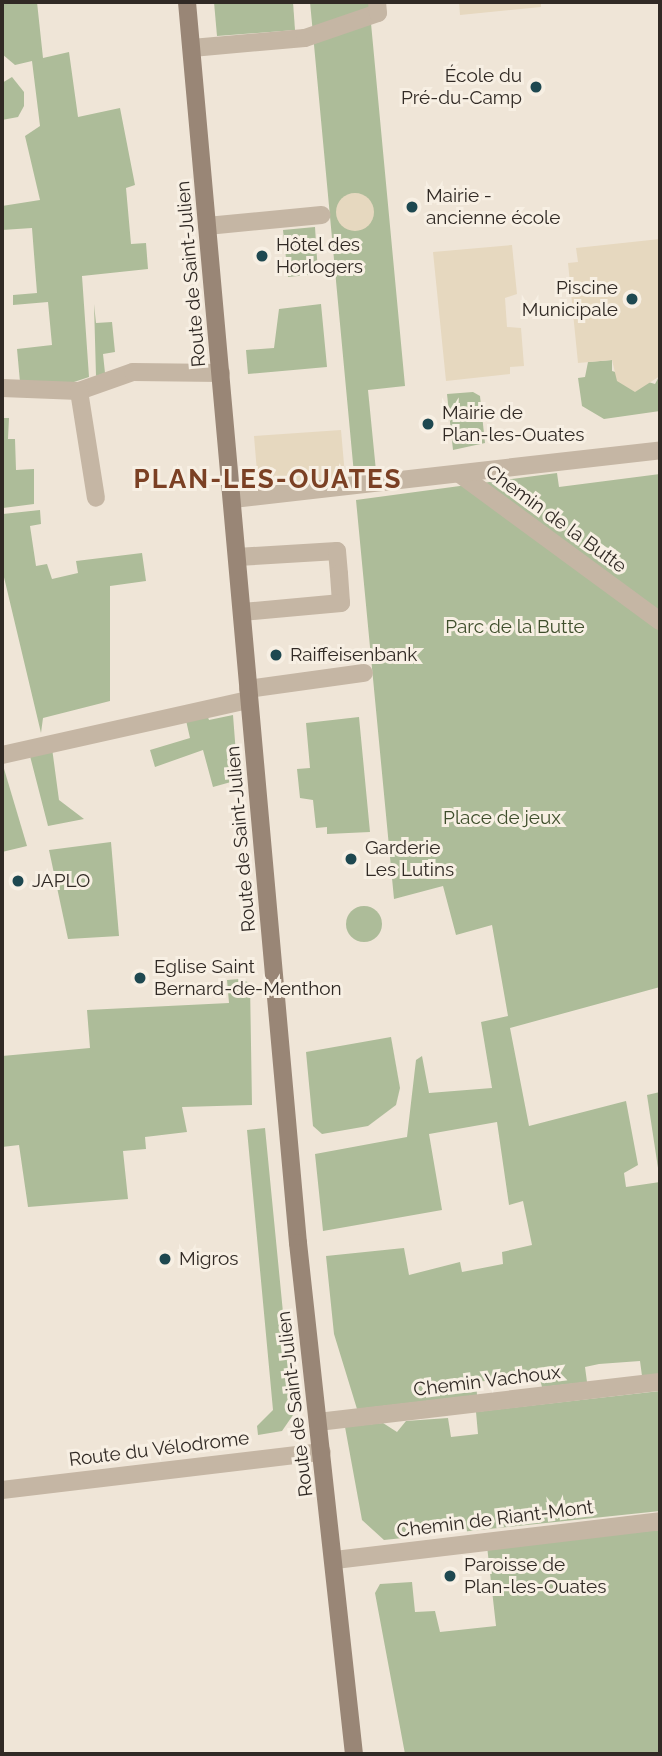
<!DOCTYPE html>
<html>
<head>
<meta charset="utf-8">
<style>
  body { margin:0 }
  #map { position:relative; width:662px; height:1756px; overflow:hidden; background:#efe5d7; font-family:Raleway,sans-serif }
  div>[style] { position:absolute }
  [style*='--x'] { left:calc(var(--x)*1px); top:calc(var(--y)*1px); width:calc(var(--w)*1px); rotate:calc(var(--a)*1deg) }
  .green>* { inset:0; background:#adbc99 }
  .round { border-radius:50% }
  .plaza>* { inset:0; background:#e6d8bf }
  .street>* { height:18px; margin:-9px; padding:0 9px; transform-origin:9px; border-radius:9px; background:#c5b6a4 }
  .secondary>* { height:18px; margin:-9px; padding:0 9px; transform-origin:9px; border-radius:9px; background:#998676 }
  .dots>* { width:19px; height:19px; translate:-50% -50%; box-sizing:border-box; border:4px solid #f7efe3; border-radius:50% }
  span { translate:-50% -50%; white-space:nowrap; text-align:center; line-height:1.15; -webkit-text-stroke:6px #f7efe3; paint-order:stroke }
  .poi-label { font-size:19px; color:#312a25 }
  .right { translate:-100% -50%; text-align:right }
  .left { translate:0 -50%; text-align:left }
  .street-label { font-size:19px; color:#312a25 }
  .park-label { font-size:19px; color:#3e4e2b }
  .district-label { font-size:26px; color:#7b4024; font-weight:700; letter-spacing:2px }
  .frame { position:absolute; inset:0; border:4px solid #312a25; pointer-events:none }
</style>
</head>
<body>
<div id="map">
  <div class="green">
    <div style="clip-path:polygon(2px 2px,37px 2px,43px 58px,69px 52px,78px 117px,120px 108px,135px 185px,126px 188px,131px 244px,146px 243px,148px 269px,82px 276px,89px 377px,71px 383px,20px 382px,17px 349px,52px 345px,48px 302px,13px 305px,13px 295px,37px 293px,32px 228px,2px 230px,2px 206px,40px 200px,25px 136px,40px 126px,32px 61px,15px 65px,2px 54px)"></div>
    <div style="clip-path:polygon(214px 2px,293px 2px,295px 30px,217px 36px)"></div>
    <div style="clip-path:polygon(310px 2px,369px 2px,405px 386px,368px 390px,376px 471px,354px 474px)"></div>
    <div style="clip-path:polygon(12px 77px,24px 92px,24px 106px,18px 117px,2px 120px,2px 83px)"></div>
    <div style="clip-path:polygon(315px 227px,318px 274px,288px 277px,283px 230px)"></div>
    <div style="clip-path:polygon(94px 304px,96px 323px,112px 322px,115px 352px,103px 354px,105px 373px,96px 376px)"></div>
    <div style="clip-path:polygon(321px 304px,327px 367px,248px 374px,246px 350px,274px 348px,279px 309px)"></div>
    <div style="clip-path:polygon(612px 360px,612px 371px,655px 384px,660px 375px,660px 411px,604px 419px,582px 406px,578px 378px,585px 377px,588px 362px)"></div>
    <div style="clip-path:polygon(473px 392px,480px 396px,485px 443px,453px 450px,447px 394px)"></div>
    <div style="clip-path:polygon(2px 418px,9px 418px,8px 439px,15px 439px,16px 470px,34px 469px,34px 504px,3px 508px,3px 514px,40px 510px,41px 524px,30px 526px,36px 566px,47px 564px,52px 579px,78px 573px,76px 561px,142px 553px,146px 581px,110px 586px,110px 701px,43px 718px,41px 733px,3px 573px)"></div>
    <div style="clip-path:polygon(557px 473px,559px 487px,660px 474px,660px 987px,510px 1028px,529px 1126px,626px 1101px,638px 1165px,624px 1173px,626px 1187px,660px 1182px,660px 1374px,642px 1376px,640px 1361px,599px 1364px,585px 1367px,587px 1382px,542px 1387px,539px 1375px,476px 1382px,477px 1395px,357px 1409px,334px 1334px,326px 1256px,404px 1248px,409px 1275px,460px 1262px,462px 1272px,503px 1264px,502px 1252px,532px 1245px,523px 1201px,509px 1205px,497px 1122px,429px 1134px,442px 1210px,323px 1231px,315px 1154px,407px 1137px,416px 1060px,422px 1056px,429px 1093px,492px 1088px,481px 1022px,508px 1016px,492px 925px,456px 935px,443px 886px,394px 899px,356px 500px)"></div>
    <div style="clip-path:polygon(206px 712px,209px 720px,233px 715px,238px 780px,213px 787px,203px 750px,155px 767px,150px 750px,190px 738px,185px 716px)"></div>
    <div style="clip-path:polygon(359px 717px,370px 832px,327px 834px,327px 827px,316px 828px,313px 800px,300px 798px,297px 769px,310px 768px,306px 723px)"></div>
    <div style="clip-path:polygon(52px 748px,59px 800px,84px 819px,48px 826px,30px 756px)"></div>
    <div style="clip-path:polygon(2px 762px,27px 846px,2px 852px)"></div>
    <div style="clip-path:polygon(111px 842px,119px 936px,68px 939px,49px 850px)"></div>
    <div class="round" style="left:346px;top:906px;width:36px;height:36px"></div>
    <div style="clip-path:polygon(240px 979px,250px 983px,252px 1105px,182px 1107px,187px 1132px,145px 1137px,146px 1149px,123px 1151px,128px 1199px,28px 1207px,19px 1145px,2px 1147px,2px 1056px,90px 1048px,87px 1010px,229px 1003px,227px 980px)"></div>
    <div style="clip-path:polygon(391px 1037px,400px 1088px,396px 1105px,368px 1126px,322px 1134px,313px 1126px,306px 1052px)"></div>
    <div style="clip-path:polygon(660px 1092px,660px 1167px,658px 1168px,647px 1095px)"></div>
    <div style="clip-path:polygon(265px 1128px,293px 1415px,282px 1431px,258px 1435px,257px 1426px,273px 1410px,247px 1130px)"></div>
    <div style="clip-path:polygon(660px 1391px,660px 1511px,384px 1540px,362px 1520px,345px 1427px,383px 1423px,397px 1432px,406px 1421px,448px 1418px,451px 1437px,478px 1434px,476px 1412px)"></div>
    <div style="clip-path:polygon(660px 1530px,660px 1754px,405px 1754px,375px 1593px,380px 1584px,412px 1582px,415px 1612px,435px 1611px,440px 1632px,496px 1626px,487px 1546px)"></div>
  </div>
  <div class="plaza">
    <div style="clip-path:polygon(459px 2px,541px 2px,541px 7px,460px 15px)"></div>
    <div class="round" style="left:336px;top:193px;width:38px;height:38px"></div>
    <div style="clip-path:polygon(660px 239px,660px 376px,635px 392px,617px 381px,612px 360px,578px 363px,568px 263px,578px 262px,576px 248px)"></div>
    <div style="clip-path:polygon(512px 245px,517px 294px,505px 298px,507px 327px,521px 328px,524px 366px,510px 367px,510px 374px,446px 381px,433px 252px)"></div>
    <div style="clip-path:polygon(341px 430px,346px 487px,259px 496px,254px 436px)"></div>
  </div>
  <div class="street">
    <div style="--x:192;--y:48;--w:113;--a:-5.1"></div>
    <div style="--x:305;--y:38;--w:77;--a:-18.9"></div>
    <div style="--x:378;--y:13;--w:11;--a:-95"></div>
    <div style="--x:207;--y:226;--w:115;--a:-5.5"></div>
    <div style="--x:2;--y:388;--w:77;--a:2.2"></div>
    <div style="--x:79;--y:391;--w:57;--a:-19.4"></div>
    <div style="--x:133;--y:372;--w:88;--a:0.7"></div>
    <div style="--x:79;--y:391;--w:108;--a:81"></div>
    <div style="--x:461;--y:475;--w:247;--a:36.3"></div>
    <div style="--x:233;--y:499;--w:430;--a:-6.5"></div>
    <div style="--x:237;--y:557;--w:100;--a:-3.4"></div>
    <div style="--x:337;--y:551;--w:23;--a:85"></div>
    <div style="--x:339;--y:574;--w:29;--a:86"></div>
    <div style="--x:341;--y:603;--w:99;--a:174.8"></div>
    <div style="--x:248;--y:689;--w:117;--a:-7.9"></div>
    <div style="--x:2;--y:755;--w:252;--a:-12.6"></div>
    <div style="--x:318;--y:1422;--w:344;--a:-6.7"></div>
    <div style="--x:2;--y:1490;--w:322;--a:-6.8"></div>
    <div style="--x:335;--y:1560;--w:327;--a:-6.8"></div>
  </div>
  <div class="secondary">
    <div style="--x:187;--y:2;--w:1246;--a:84.89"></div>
    <div style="--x:298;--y:1243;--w:514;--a:83.75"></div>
  </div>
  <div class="dots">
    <div style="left:536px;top:87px;background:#1e4850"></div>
    <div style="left:412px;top:207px;background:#1e4850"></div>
    <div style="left:262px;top:256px;background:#1e4850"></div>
    <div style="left:632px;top:299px;background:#1e4850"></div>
    <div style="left:428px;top:424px;background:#1e4850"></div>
    <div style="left:276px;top:655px;background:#1e4850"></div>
    <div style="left:351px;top:859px;background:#1e4850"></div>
    <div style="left:18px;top:881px;background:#1e4850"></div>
    <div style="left:140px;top:978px;background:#1e4850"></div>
    <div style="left:165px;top:1259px;background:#1e4850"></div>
    <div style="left:450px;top:1576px;background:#1e4850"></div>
  </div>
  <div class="poi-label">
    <span class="right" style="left:522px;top:87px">École du<br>Pré-du-Camp</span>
    <span class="left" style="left:426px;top:207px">Mairie -<br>ancienne école</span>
    <span class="left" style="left:276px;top:256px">Hôtel des<br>Horlogers</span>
    <span class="right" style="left:618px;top:299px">Piscine<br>Municipale</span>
    <span class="left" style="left:442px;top:424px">Mairie de<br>Plan-les-Ouates</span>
    <span class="left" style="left:290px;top:655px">Raiffeisenbank</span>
    <span class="left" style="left:365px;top:859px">Garderie<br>Les Lutins</span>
    <span class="left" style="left:32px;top:881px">JAPLO</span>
    <span class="left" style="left:154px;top:978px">Eglise Saint<br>Bernard-de-Menthon</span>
    <span class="left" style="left:179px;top:1259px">Migros</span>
    <span class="left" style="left:464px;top:1576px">Paroisse de<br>Plan-les-Ouates</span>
  </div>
  <div class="street-label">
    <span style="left:191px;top:274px;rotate:-95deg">Route de Saint-Julien</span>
    <span style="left:556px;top:519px;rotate:36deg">Chemin de la Butte</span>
    <span style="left:241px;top:839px;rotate:-95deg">Route de Saint-Julien</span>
    <span style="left:487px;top:1381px;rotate:-7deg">Chemin Vachoux</span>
    <span style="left:295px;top:1404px;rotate:-97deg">Route de Saint-Julien</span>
    <span style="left:159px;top:1449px;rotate:-7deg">Route du Vélodrome</span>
    <span style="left:495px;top:1519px;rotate:-7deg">Chemin de Riant-Mont</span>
  </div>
  <div class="park-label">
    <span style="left:515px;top:627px">Parc de la Butte</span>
    <span style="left:502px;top:818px">Place de jeux</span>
  </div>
  <div class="district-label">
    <span style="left:268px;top:480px">PLAN-LES-OUATES</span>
  </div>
  <div class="frame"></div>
</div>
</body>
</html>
